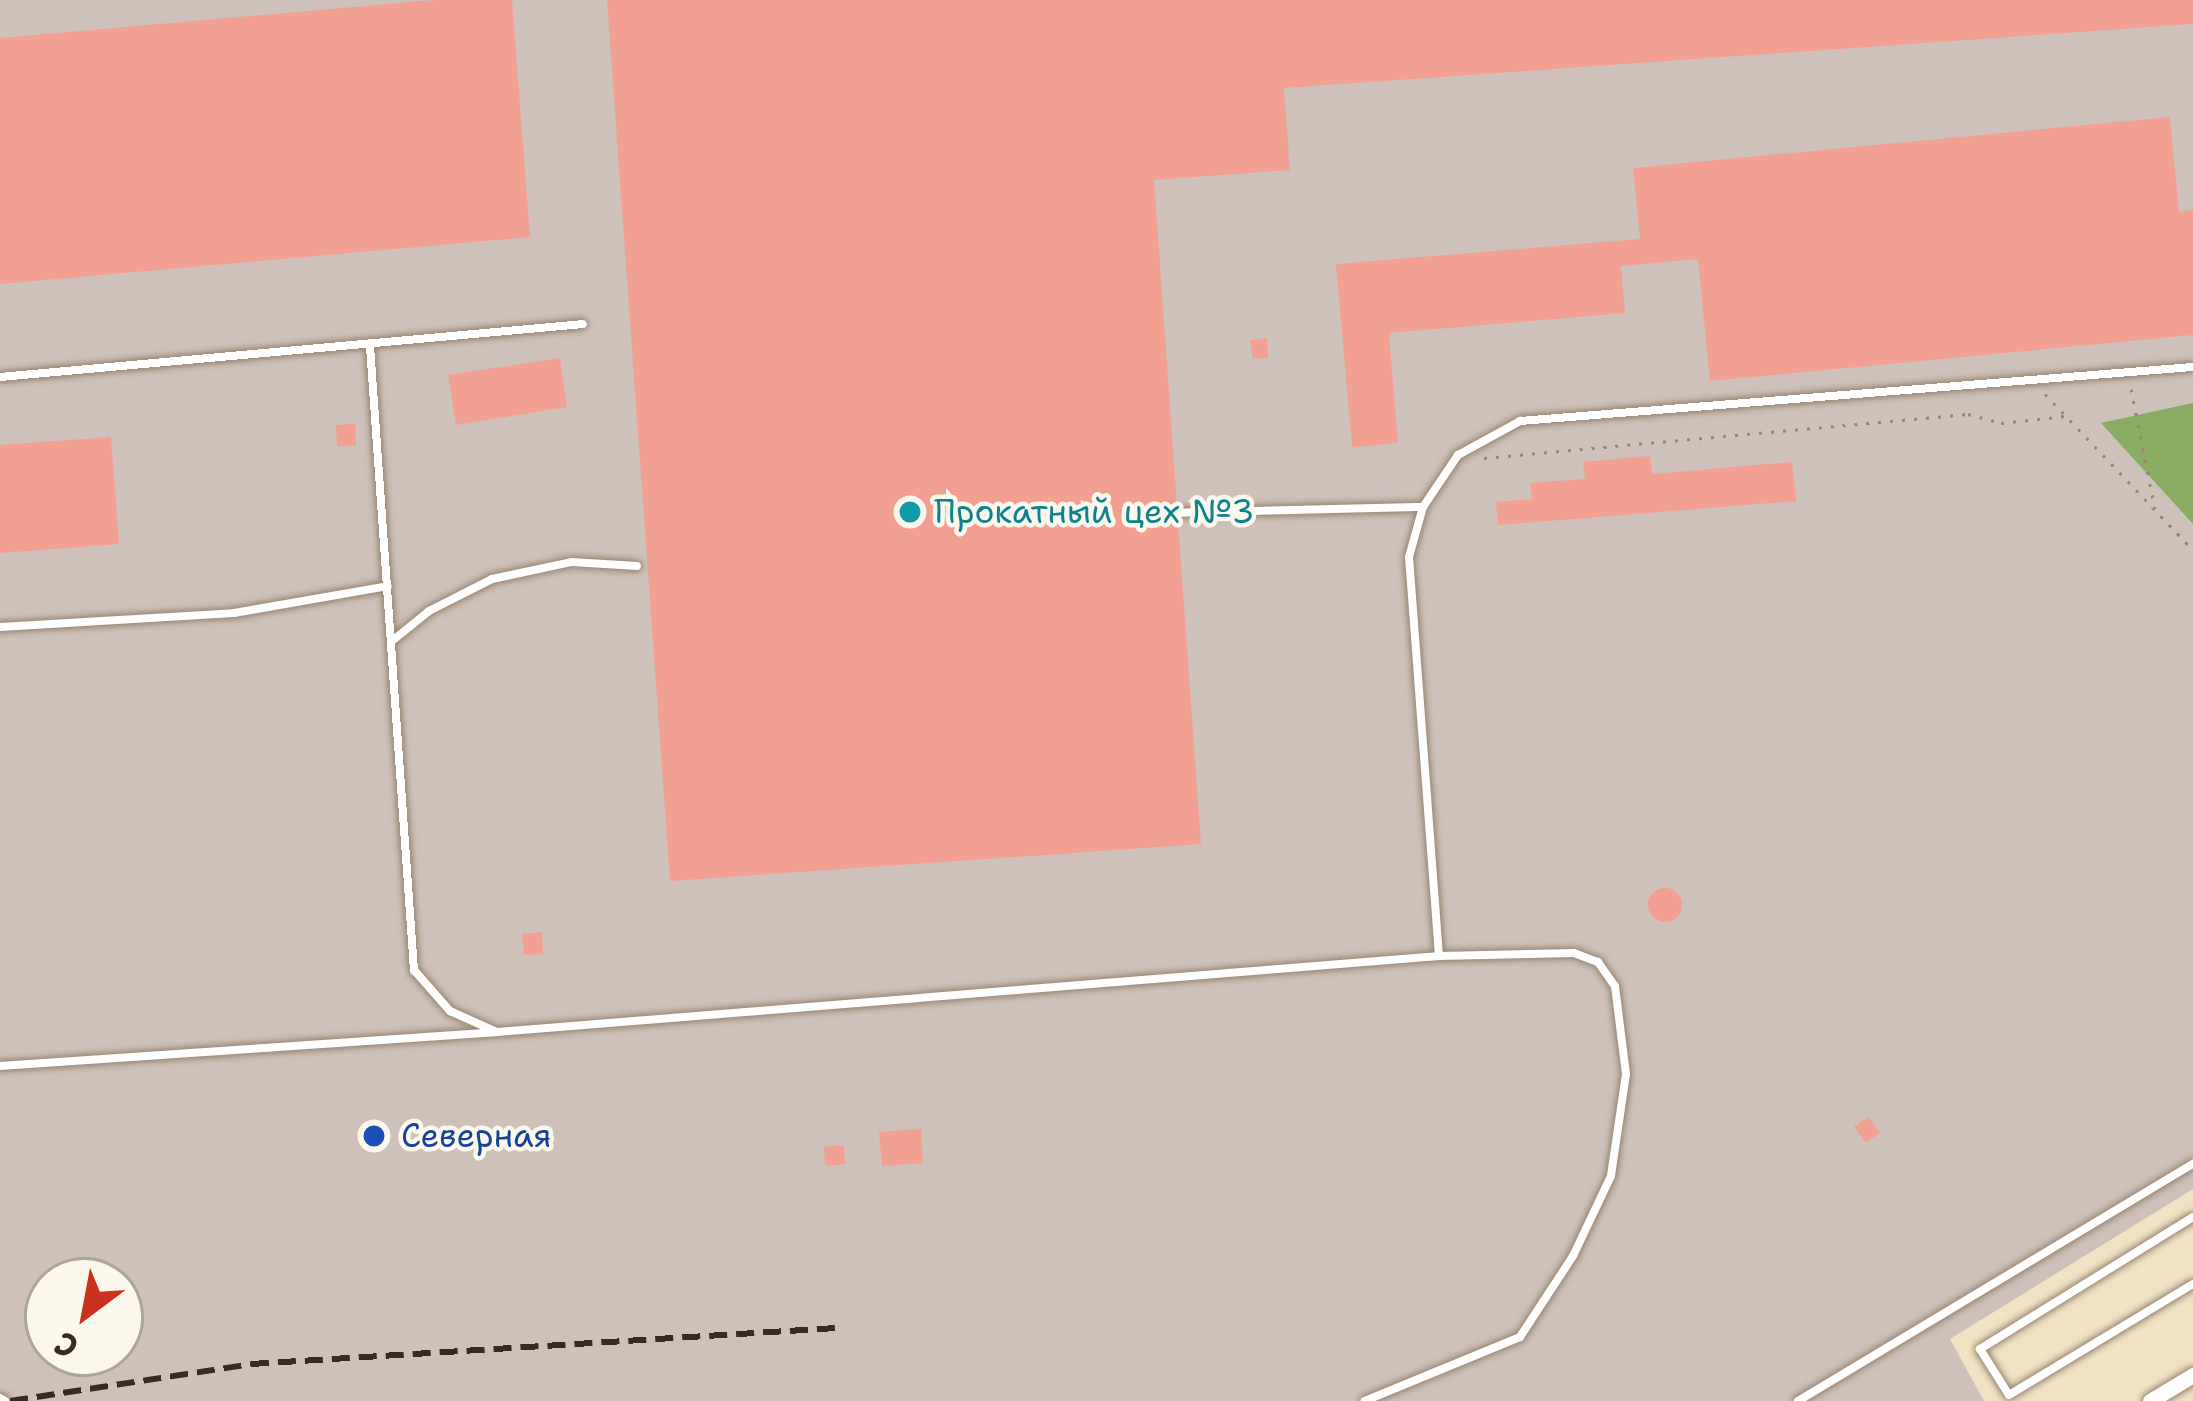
<!DOCTYPE html>
<html>
<head>
<meta charset="utf-8">
<style>
  body { margin:0 }
  #map { position:relative; width:2193px; height:1401px; overflow:hidden; background:#f2e2c4; font-family:"Shantell Sans",sans-serif }
  div>[style] { position:absolute }
  [style*='--x'] { left:calc(var(--x)*1px); top:calc(var(--y)*1px); width:calc(var(--w)*1px); rotate:calc(var(--a)*1deg) }
  .industrial>* { inset:0; background:#cec1ba }
  .forest>* { inset:0; background:#88ac62 }
  .building>* { inset:0; background:#f1a092 }
  .round { border-radius:50% }
  .path>* { height:3px; margin-top:-1.5px; transform-origin:0; background:repeating-linear-gradient(90deg,#968671 0 3px,transparent 0 12px) }
  .roads { filter:drop-shadow(0 0 3px #968671) drop-shadow(0 0 3px #968671) }
  .lane>* { height:8px; margin:-4px; padding:0 4px; transform-origin:4px; border-radius:4px; background:#fff }
  .street>* { height:15px; margin:-7.5px; padding:0 7.5px; transform-origin:7.5px; border-radius:7.5px; background:#fff }
  .rail>* { height:6px; margin-top:-3px; transform-origin:0; background:repeating-linear-gradient(90deg,#3b2a1e 0 18px,transparent 0 27px) }
  .dots>* { width:33px; height:33px; translate:-50% -50%; box-sizing:border-box; border:6px solid #fbf7ec; border-radius:50% }
  span { translate:-50% -50%; white-space:nowrap; text-align:center; line-height:1.15; -webkit-text-stroke:9px #fbf7ec; paint-order:stroke }
  .culture-label { font-size:33px; color:#0d838f }
  .left { translate:0 -50%; text-align:left }
  .transit-label { font-size:33px; color:#164399 }
  .north { position:absolute; left:24px; top:1257px; width:120px; height:120px; box-sizing:border-box; background:#fbf7ec; border:3px solid #aea59a; border-radius:50%; rotate:212deg; font-size:33px; font-weight:700; line-height:48px; text-align:center; color:#3b2a1e }
  .north::after { content:''; display:block; margin:auto; width:42px; height:54px; background:#c8321e; clip-path:polygon(50% 0,100% 100%,50% 72%,0 100%) }
</style>
</head>
<body>
<div id="map">
  <div class="industrial">
    <div style="clip-path:polygon(evenodd,0 0,2193px 0,2193px 1189px,1950px 1339px,1984px 1401px,0 1401px,0 0,48px 1281px,120px 1281px,120px 1353px,48px 1353px,48px 1281px)"></div>
  </div>
  <div class="forest">
    <div style="clip-path:polygon(2193px 403px,2193px 524px,2101px 423px)"></div>
  </div>
  <div class="building">
    <div style="clip-path:polygon(434px 0,512px 0,530px 237px,0 284px,0 38px)"></div>
    <div style="clip-path:polygon(607px 0,2193px 0,2193px 24px,1284px 88px,1290px 170px,1154px 180px,1177px 505px,1164px 514px,1178px 521px,1201px 844px,670px 881px)"></div>
    <div style="clip-path:polygon(2170px 117px,2179px 212px,2193px 210px,2193px 335px,1710px 381px,1698px 259px,1621px 266px,1625px 313px,1389px 333px,1398px 443px,1352px 447px,1336px 264px,1640px 239px,1633px 168px)"></div>
    <div style="clip-path:polygon(1267px 338px,1268px 357px,1253px 359px,1250px 340px)"></div>
    <div style="clip-path:polygon(560px 358px,567px 407px,456px 425px,448px 375px)"></div>
    <div style="clip-path:polygon(355px 424px,356px 445px,337px 446px,336px 425px)"></div>
    <div style="clip-path:polygon(111px 437px,119px 544px,0 553px,0 445px)"></div>
    <div style="clip-path:polygon(1650px 456px,1652px 474px,1792px 462px,1796px 501px,1498px 525px,1496px 502px,1532px 499px,1530px 483px,1585px 479px,1583px 462px)"></div>
    <div class="round" style="left:1648px;top:888px;width:34px;height:34px"></div>
    <div style="clip-path:polygon(542px 932px,543px 954px,524px 955px,522px 934px)"></div>
    <div style="clip-path:polygon(1868px 1117px,1880px 1133px,1866px 1143px,1854px 1127px)"></div>
    <div style="clip-path:polygon(921px 1129px,923px 1163px,882px 1166px,879px 1132px)"></div>
    <div style="clip-path:polygon(844px 1145px,845px 1164px,825px 1166px,824px 1147px)"></div>
  </div>
  <div class="path">
    <div style="--x:2131;--y:389;--w:122;--a:78.7"></div>
    <div style="--x:2045;--y:394;--w:215;--a:46.5"></div>
    <div style="--x:1484;--y:458;--w:486;--a:-5.2"></div>
    <div style="--x:1968;--y:414;--w:34;--a:15"></div>
    <div style="--x:2001;--y:423;--w:65;--a:-6.1"></div>
  </div>
  <div class="roads">
    <div class="lane">
      <div style="--x:370;--y:346;--w:626;--a:85.97"></div>
      <div style="--x:414;--y:970;--w:55;--a:48.7"></div>
      <div style="--x:450;--y:1011;--w:51;--a:24.1"></div>
      <div style="--x:497;--y:1032;--w:945;--a:-4.61"></div>
      <div style="--x:1439;--y:956;--w:135;--a:-1.3"></div>
      <div style="--x:1574;--y:953;--w:26;--a:21"></div>
      <div style="--x:1598;--y:962;--w:29;--a:55"></div>
      <div style="--x:1615;--y:986;--w:89;--a:82.9"></div>
      <div style="--x:1626;--y:1074;--w:103;--a:98.4"></div>
      <div style="--x:1611;--y:1176;--w:89;--a:115.4"></div>
      <div style="--x:1573;--y:1256;--w:97;--a:123.2"></div>
      <div style="--x:1520;--y:1337;--w:168;--a:157.6"></div>
      <div style="--x:0;--y:377;--w:585;--a:-5.19"></div>
      <div style="--x:1172;--y:513;--w:251;--a:-1.4"></div>
      <div style="--x:0;--y:627;--w:234;--a:-3.4"></div>
      <div style="--x:234;--y:613;--w:156;--a:-9.9"></div>
      <div style="--x:392;--y:641;--w:48;--a:-39"></div>
      <div style="--x:429;--y:611;--w:71;--a:-26.9"></div>
      <div style="--x:492;--y:579;--w:82;--a:-12"></div>
      <div style="--x:572;--y:562;--w:65;--a:3.5"></div>
      <div style="--x:1439;--y:956;--w:400;--a:-94.3"></div>
      <div style="--x:1409;--y:557;--w:52;--a:-74.4"></div>
      <div style="--x:1423;--y:507;--w:63;--a:-56.1"></div>
      <div style="--x:1458;--y:455;--w:71;--a:-28.7"></div>
      <div style="--x:1520;--y:421;--w:675;--a:-4.59"></div>
      <div style="--x:0;--y:1066;--w:496;--a:-3.9"></div>
      <div style="--x:2193;--y:1217;--w:251;--a:148.2"></div>
      <div style="--x:1980;--y:1349;--w:54;--a:57.8"></div>
      <div style="--x:2009;--y:1395;--w:215;--a:-31.1"></div>
      <div style="--x:0;--y:1398;--w:6;--a:31"></div>
      <div style="--x:1798;--y:1401;--w:461;--a:-31"></div>
    </div>
    <div class="street">
      <div style="--x:2150;--y:1401;--w:50;--a:-31.2"></div>
    </div>
  </div>
  <div class="rail">
    <div style="--x:10;--y:1401;--w:244;--a:-8.7"></div>
    <div style="--x:251;--y:1364;--w:587;--a:-3.52"></div>
  </div>
  <div class="dots">
    <div style="left:910px;top:512px;background:#0f9aa8"></div>
    <div style="left:374px;top:1136px;background:#1a4fb4"></div>
  </div>
  <div class="culture-label">
    <span class="left" style="left:934px;top:512px">Прокатный цех №3</span>
  </div>
  <div class="transit-label">
    <span class="left" style="left:401px;top:1136px">Северная</span>
  </div>
  <div class="north">С</div>
</div>
</body>
</html>
